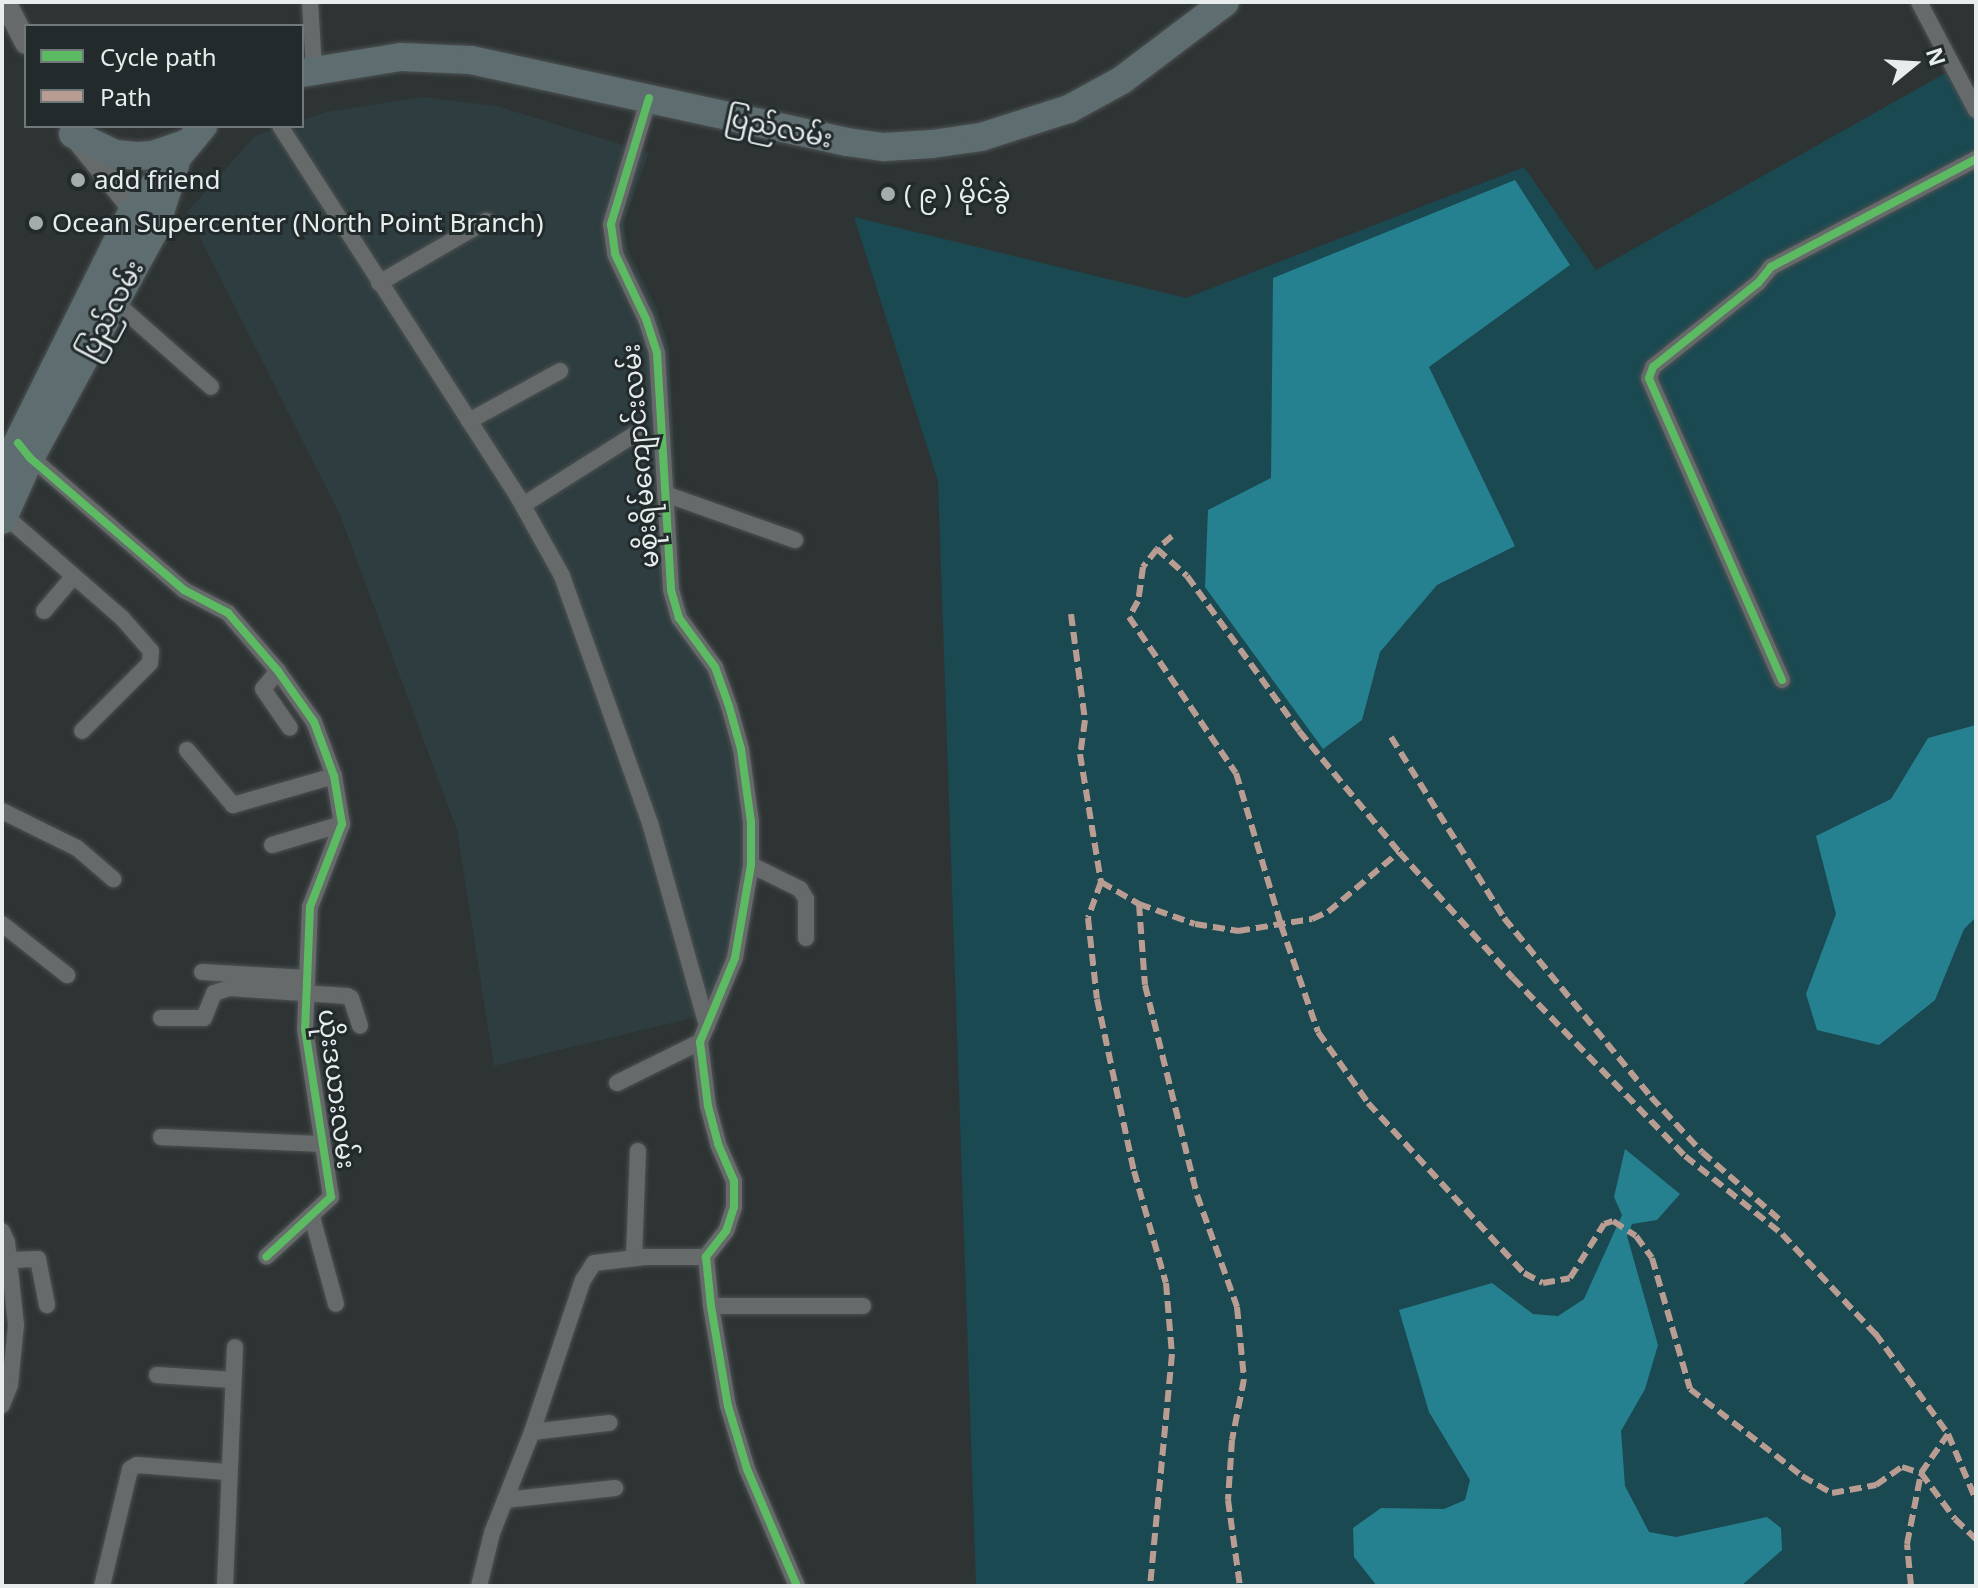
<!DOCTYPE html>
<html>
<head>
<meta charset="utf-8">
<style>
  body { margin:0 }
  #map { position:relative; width:1978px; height:1588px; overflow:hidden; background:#2e3334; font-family:"Noto Sans","Noto Sans Myanmar",sans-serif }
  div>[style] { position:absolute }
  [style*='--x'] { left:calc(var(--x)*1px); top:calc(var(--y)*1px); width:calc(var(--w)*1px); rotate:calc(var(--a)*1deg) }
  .built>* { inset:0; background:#2e3d3f }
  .green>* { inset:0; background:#1b4951 }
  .water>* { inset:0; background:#258090 }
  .roads { filter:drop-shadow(0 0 2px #4d5152) drop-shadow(0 0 2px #4d5152) }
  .street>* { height:16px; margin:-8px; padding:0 8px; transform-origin:8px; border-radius:8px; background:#676a6a }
  .secondary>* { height:22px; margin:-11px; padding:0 11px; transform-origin:11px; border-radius:11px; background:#676a6a }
  .highway>* { height:28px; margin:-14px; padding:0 14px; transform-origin:14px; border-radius:14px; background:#5e6d70 }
  .quiet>* { height:6px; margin-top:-3px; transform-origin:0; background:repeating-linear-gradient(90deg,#b99d93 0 12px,transparent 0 18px) }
  .cycleway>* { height:8px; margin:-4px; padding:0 4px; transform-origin:4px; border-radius:4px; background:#5cba63 }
  .dots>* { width:22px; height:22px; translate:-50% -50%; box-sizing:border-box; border:4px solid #232a2c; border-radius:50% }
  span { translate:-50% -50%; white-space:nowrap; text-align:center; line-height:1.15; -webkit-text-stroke:6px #232a2c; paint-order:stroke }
  .street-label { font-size:26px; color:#e7eced }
  .poi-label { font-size:26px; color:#e7eced }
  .left { translate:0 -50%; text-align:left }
  .frame { position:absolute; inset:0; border:4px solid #e7eced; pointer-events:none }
  .legend { position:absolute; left:24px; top:24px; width:280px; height:104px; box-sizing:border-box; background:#232a2c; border:2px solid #717879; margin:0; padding:10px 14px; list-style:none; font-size:24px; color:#e7eced }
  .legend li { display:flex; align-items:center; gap:16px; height:40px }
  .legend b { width:40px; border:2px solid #717879 }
  .north { position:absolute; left:1874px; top:24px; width:80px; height:80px; -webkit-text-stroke:6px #232a2c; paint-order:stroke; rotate:72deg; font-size:22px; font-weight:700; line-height:32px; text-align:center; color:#e7eced }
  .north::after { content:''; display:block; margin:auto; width:28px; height:36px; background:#e7eced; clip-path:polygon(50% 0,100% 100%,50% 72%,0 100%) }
</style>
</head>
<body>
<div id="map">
  <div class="built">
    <div style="clip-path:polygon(421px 97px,497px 106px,649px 153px,624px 223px,628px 249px,656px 306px,669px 346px,680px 584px,690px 615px,717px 660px,734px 700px,754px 882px,742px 966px,721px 1011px,494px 1066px,457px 830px,340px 515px,187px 212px,255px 136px,284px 126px,302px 126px,302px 120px,327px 112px)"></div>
  </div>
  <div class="green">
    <div style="clip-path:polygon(1949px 71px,1976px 116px,1976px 1586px,976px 1586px,938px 481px,854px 217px,1186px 298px,1524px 167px,1596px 270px)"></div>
  </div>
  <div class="water">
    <div style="clip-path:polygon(1515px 180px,1570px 265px,1429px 367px,1515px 546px,1437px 585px,1380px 652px,1362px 720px,1323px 749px,1205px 587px,1208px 510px,1271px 478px,1273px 278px)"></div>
    <div style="clip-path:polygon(1976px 725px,1976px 917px,1964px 929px,1935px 1000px,1879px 1045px,1817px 1030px,1806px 994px,1836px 914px,1816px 836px,1891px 799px,1928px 738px)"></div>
    <div style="clip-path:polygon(1625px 1149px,1680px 1194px,1657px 1220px,1632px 1224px,1627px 1236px,1658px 1345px,1645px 1389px,1621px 1431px,1625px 1486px,1649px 1532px,1676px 1537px,1767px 1517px,1781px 1528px,1782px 1550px,1741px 1586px,1377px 1586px,1354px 1557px,1353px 1528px,1381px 1508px,1444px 1509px,1465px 1500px,1470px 1480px,1429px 1412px,1399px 1310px,1492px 1283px,1533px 1314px,1558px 1316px,1584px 1299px,1622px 1215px,1614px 1197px)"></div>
  </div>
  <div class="roads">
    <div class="street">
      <div style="--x:310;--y:2;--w:67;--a:86.6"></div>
      <div style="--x:1919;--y:2;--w:122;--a:62.2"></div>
      <div style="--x:649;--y:98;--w:132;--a:106.8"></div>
      <div style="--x:611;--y:224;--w:30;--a:82"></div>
      <div style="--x:615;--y:254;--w:72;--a:64.5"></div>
      <div style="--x:646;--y:319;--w:36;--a:72"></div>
      <div style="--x:657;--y:353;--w:237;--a:86.6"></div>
      <div style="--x:671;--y:590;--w:29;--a:74"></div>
      <div style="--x:679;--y:618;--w:61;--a:53.7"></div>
      <div style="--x:715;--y:667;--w:41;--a:70.3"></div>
      <div style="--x:729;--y:706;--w:45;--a:74.4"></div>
      <div style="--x:741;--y:749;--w:74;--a:82.2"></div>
      <div style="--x:751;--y:822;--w:43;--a:90"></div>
      <div style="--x:751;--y:865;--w:94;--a:99.8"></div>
      <div style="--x:735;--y:958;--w:91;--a:112.6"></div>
      <div style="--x:700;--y:1042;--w:64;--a:82.9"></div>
      <div style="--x:708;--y:1106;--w:39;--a:75"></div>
      <div style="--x:718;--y:1144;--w:40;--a:66.6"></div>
      <div style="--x:734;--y:1181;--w:26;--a:90"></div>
      <div style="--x:734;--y:1207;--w:25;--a:108"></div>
      <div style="--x:726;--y:1231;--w:33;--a:128"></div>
      <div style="--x:706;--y:1257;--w:49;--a:84.2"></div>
      <div style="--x:711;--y:1306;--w:101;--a:80.4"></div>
      <div style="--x:728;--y:1406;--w:66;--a:73.2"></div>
      <div style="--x:747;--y:1469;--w:127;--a:66.9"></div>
      <div style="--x:280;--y:126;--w:439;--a:57.3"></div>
      <div style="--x:517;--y:495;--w:93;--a:60.9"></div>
      <div style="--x:562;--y:576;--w:262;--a:70.4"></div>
      <div style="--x:650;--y:823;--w:211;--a:74.3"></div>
      <div style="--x:379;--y:283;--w:124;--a:-30.1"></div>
      <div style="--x:115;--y:302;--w:128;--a:41.5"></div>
      <div style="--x:469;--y:421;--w:104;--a:-28.8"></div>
      <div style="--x:27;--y:454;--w:208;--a:40.9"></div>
      <div style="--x:184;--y:590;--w:50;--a:27.6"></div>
      <div style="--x:228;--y:613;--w:77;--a:49.2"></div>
      <div style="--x:278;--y:671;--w:62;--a:54.8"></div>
      <div style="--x:314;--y:722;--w:58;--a:69.7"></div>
      <div style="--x:334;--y:776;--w:49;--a:80.5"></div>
      <div style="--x:342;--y:824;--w:89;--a:111.1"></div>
      <div style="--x:310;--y:907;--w:122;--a:92.3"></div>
      <div style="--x:305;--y:1029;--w:170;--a:81.2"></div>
      <div style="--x:331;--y:1197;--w:88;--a:137.3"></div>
      <div style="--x:665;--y:494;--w:138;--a:19.5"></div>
      <div style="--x:523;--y:505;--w:135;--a:-32.3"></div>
      <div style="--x:4;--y:515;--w:157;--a:41.1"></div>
      <div style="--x:122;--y:618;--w:44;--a:48.7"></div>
      <div style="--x:151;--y:651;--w:12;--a:95"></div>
      <div style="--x:150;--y:663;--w:96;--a:135"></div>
      <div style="--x:44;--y:611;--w:45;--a:-49.5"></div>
      <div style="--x:278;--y:671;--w:23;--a:130"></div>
      <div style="--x:263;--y:689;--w:47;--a:55.3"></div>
      <div style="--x:1782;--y:680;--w:330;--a:-113.8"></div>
      <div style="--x:1649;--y:378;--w:12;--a:-70"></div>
      <div style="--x:1653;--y:367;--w:134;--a:-38.7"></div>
      <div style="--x:1758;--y:283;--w:21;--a:-51"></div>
      <div style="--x:1771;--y:267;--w:232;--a:-27.8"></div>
      <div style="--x:187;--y:750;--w:72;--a:50.1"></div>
      <div style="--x:233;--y:805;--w:105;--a:-16"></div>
      <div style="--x:2;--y:811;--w:84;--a:26.3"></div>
      <div style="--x:77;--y:848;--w:48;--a:40.7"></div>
      <div style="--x:272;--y:845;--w:73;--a:-16.7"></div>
      <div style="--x:751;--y:865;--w:55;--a:26.1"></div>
      <div style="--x:800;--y:889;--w:12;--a:59"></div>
      <div style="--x:806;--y:899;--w:39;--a:90"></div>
      <div style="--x:2;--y:924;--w:83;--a:38.1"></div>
      <div style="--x:202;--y:972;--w:105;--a:3.3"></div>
      <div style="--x:161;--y:1018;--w:43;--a:0"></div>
      <div style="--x:204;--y:1018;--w:27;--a:-68"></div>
      <div style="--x:214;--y:993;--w:16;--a:-18"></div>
      <div style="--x:229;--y:988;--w:118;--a:3.9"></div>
      <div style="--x:347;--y:996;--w:4;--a:27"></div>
      <div style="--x:351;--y:998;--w:29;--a:72"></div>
      <div style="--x:617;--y:1083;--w:93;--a:-26.3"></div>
      <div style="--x:161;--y:1137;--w:161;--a:2.5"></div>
      <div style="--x:312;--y:1217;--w:90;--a:74.6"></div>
      <div style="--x:2;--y:1231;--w:12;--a:66"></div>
      <div style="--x:7;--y:1242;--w:83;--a:83.8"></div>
      <div style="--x:16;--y:1325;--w:60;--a:95.7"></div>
      <div style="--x:10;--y:1385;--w:22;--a:112"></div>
      <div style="--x:634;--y:1258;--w:107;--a:-87.9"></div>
      <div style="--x:9;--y:1260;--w:29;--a:-2"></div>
      <div style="--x:38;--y:1259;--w:47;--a:78.9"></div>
      <div style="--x:711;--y:1306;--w:152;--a:0"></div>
      <div style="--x:157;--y:1375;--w:76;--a:3.8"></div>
      <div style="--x:532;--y:1432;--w:78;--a:-6.7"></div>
      <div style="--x:505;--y:1500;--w:111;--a:-6.2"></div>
      <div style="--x:102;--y:1586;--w:120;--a:-76.5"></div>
      <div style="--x:130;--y:1469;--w:8;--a:-30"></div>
      <div style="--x:137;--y:1465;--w:90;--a:4.4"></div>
      <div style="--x:225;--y:1586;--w:239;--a:-87.6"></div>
      <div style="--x:479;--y:1586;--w:55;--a:-76.2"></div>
      <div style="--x:492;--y:1533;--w:109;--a:-68.4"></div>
      <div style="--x:532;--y:1432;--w:160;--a:-71.5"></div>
      <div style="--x:583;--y:1280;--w:20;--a:-57"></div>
      <div style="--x:594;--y:1263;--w:51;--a:-6.7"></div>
      <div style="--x:645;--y:1257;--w:61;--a:0"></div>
    </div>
    <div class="secondary">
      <div style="--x:5;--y:2;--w:46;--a:62.9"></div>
      <div style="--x:73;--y:134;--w:113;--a:51.1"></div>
    </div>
    <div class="highway">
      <div style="--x:302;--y:73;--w:100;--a:-9.2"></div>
      <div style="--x:401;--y:57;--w:70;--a:2.5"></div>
      <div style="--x:471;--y:60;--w:385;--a:12.3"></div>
      <div style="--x:847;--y:142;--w:37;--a:8"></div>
      <div style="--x:884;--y:147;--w:48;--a:-3.6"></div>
      <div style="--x:932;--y:144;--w:49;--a:-8.1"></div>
      <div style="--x:981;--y:137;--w:92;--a:-17.7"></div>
      <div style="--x:1069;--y:109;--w:60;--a:-28.7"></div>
      <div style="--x:1122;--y:80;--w:129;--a:-37.1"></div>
      <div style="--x:73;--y:134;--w:47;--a:25.5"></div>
      <div style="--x:115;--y:154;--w:22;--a:5"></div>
      <div style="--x:137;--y:156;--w:16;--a:-4"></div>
      <div style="--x:153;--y:155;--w:36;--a:-19"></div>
      <div style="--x:2;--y:474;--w:292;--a:-63.6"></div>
      <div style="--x:132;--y:212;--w:112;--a:-50.5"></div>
      <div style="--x:2;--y:520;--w:68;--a:-65.7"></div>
      <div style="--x:30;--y:458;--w:259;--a:-61.4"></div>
      <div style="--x:154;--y:231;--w:69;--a:-72.3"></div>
    </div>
  </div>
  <div class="quiet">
    <div style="--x:1172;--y:536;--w:20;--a:139"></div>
    <div style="--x:1157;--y:549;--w:40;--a:42"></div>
    <div style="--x:1187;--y:576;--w:191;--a:54.1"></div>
    <div style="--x:1299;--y:731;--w:157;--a:50.4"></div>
    <div style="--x:1399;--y:852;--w:170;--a:47.9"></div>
    <div style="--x:1513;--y:978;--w:248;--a:46"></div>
    <div style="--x:1685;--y:1156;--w:124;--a:38.8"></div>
    <div style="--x:1782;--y:1234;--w:144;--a:47"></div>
    <div style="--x:1157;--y:549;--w:23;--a:128"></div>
    <div style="--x:1143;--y:567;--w:34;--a:98"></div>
    <div style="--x:1138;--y:601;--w:18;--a:119"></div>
    <div style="--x:1129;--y:617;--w:189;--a:55.6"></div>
    <div style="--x:1236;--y:773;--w:159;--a:73.5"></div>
    <div style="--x:1281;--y:925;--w:113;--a:70.9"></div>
    <div style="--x:1318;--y:1032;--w:87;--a:54.8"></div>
    <div style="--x:1368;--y:1103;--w:231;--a:47.5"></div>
    <div style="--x:1524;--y:1273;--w:21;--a:28"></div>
    <div style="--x:1543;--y:1283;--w:27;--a:-10"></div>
    <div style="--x:1570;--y:1278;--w:64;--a:-57.8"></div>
    <div style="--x:1604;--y:1224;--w:9;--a:-18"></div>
    <div style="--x:1613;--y:1221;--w:27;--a:33"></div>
    <div style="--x:1636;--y:1236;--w:27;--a:54"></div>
    <div style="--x:1652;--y:1258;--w:136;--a:73.8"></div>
    <div style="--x:1690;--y:1389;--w:142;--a:37.8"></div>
    <div style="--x:1802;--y:1476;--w:34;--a:30"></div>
    <div style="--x:1832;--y:1493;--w:45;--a:-10.3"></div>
    <div style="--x:1876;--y:1485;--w:32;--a:-35"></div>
    <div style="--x:1902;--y:1467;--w:20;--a:18"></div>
    <div style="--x:1921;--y:1473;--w:57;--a:53.5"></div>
    <div style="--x:1955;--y:1519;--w:29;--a:44"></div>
    <div style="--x:1071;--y:614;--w:107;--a:82.5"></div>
    <div style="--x:1085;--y:720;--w:34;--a:98"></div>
    <div style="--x:1080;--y:754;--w:130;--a:80.7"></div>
    <div style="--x:1101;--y:882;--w:38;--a:110"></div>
    <div style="--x:1088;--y:918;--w:81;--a:83.7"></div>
    <div style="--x:1097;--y:999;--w:176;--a:77.9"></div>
    <div style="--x:1134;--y:1171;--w:116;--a:74.1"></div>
    <div style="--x:1166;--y:1283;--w:71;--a:85.2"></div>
    <div style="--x:1172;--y:1354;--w:233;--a:95.4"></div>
    <div style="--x:1391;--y:737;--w:213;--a:58"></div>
    <div style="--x:1504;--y:918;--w:232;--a:50.6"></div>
    <div style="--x:1651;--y:1097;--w:75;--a:47.2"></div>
    <div style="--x:1702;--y:1152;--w:103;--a:41.1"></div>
    <div style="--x:1101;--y:882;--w:44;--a:30.1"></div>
    <div style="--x:1139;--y:904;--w:59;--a:19.7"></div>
    <div style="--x:1195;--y:924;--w:44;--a:9.2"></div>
    <div style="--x:1238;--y:931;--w:75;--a:-9.2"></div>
    <div style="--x:1312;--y:919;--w:17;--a:-24"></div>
    <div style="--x:1328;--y:912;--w:93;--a:-40.2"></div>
    <div style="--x:1139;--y:904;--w:81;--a:85.8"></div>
    <div style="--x:1145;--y:985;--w:216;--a:76.1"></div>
    <div style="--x:1197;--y:1195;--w:119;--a:70.3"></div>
    <div style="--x:1237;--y:1307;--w:72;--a:84.4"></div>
    <div style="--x:1244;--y:1379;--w:62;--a:101.1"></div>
    <div style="--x:1232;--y:1440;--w:60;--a:93.8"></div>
    <div style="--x:1228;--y:1500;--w:87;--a:82.1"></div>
    <div style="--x:1875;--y:1333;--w:125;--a:54.1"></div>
    <div style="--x:1948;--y:1434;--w:72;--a:67"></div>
    <div style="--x:1911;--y:1586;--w:42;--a:-95.4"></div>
    <div style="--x:1907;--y:1544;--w:72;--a:-78.8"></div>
    <div style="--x:1921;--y:1473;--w:47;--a:-55.3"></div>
  </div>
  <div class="cycleway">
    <div style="--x:649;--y:98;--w:132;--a:106.8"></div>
    <div style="--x:611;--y:224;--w:30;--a:82"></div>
    <div style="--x:615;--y:254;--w:72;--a:64.5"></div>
    <div style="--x:646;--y:319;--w:36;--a:72"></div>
    <div style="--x:657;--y:353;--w:237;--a:86.6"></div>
    <div style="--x:671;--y:590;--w:29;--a:74"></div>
    <div style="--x:679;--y:618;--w:61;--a:53.7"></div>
    <div style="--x:715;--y:667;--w:41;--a:70.3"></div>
    <div style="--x:729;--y:706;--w:45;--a:74.4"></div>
    <div style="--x:741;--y:749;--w:74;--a:82.2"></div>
    <div style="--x:751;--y:822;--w:43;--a:90"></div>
    <div style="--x:751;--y:865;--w:94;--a:99.8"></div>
    <div style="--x:735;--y:958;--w:91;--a:112.6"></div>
    <div style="--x:700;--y:1042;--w:64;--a:82.9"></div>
    <div style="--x:708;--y:1106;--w:39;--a:75"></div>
    <div style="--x:718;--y:1144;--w:40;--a:66.6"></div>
    <div style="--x:734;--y:1181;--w:26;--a:90"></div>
    <div style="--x:734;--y:1207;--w:25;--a:108"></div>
    <div style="--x:726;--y:1231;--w:33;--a:128"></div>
    <div style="--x:706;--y:1257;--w:49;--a:84.2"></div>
    <div style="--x:711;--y:1306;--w:101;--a:80.4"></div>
    <div style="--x:728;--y:1406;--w:66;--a:73.2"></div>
    <div style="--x:747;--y:1469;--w:127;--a:66.9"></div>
    <div style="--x:18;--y:443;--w:19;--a:51"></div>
    <div style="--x:30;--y:458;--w:203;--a:40.6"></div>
    <div style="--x:184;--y:590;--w:50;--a:27.6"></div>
    <div style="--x:228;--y:613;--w:77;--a:49.2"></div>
    <div style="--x:278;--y:671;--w:62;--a:54.8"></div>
    <div style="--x:314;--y:722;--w:58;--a:69.7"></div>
    <div style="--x:334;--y:776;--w:49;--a:80.5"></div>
    <div style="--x:342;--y:824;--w:89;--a:111.1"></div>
    <div style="--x:310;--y:907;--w:122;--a:92.3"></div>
    <div style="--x:305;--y:1029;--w:170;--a:81.2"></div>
    <div style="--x:331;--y:1197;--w:88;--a:137.3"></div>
    <div style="--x:1782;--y:680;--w:330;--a:-113.8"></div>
    <div style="--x:1649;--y:378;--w:12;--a:-70"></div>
    <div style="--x:1653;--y:367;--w:134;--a:-38.7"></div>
    <div style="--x:1758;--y:283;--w:21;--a:-51"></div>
    <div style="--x:1771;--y:267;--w:232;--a:-27.8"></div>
  </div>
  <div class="dots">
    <div style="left:78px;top:180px;background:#a6abac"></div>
    <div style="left:888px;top:194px;background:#a6abac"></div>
    <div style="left:36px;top:223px;background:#a6abac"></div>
  </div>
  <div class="street-label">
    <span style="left:779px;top:128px;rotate:12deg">ပြည်လမ်း</span>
    <span style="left:111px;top:310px;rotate:-62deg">ပြည်လမ်း</span>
    <span style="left:640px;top:456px;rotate:-95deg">မစိုးရိမ်ကျောင်းလမ်း</span>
    <span style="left:337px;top:1089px;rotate:83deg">ယိုးဒယားလမ်း</span>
  </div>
  <div class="poi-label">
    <span class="left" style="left:94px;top:180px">add friend</span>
    <span class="left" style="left:904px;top:194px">( ၉ ) မိုင်ခွဲ</span>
    <span class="left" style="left:52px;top:223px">Ocean Supercenter (North Point Branch)</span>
  </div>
  <div class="frame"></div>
  <ul class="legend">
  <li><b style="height:10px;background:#5cba63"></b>Cycle path</li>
  <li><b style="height:10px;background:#b99d93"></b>Path</li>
  </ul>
  <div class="north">N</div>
</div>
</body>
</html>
